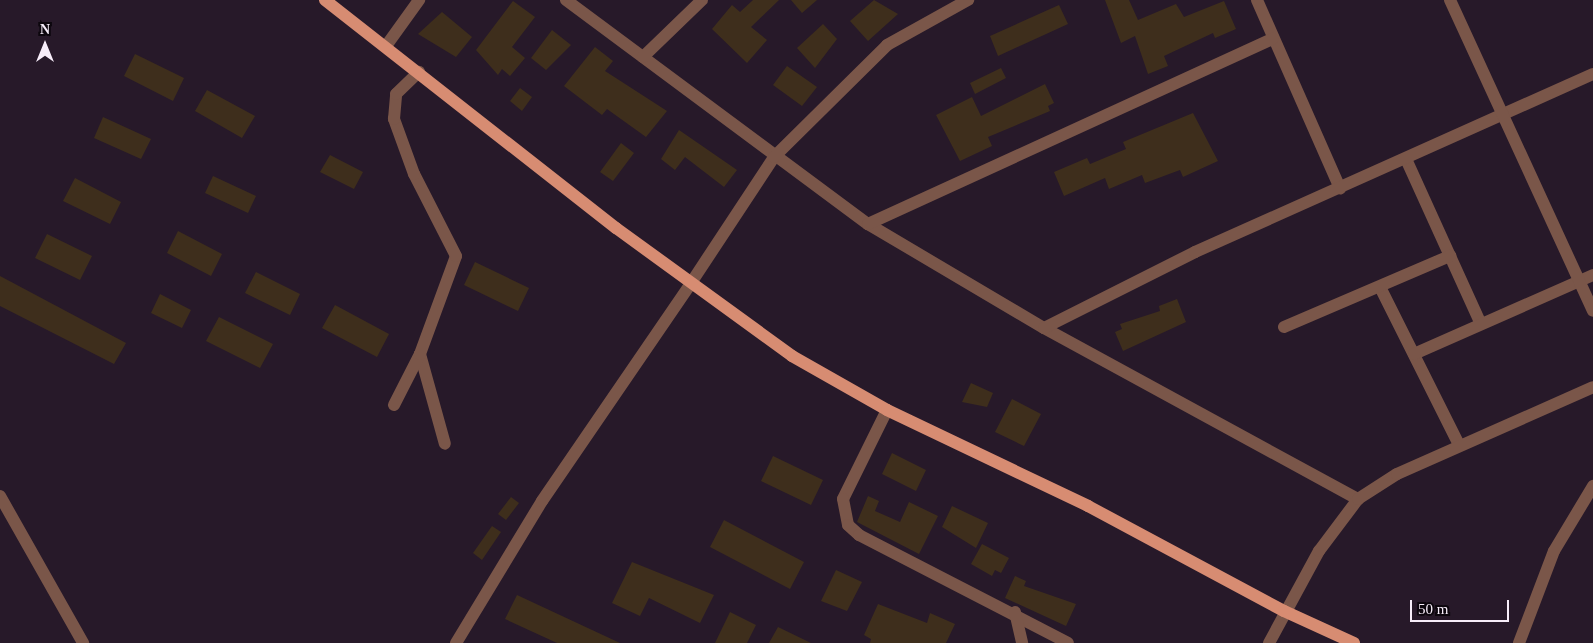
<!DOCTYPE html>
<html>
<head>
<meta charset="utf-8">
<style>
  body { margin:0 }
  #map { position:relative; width:1593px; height:643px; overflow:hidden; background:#271929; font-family:"Times New Roman",serif }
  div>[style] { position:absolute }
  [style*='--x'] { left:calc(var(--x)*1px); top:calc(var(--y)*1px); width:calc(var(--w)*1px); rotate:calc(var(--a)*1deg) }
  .building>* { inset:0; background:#3e2e1c }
  .minor>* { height:12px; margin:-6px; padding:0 6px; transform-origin:6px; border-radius:6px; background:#7a5649 }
  .tertiary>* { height:12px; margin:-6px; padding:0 6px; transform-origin:6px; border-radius:6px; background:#7a5649 }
  .primary>* { height:12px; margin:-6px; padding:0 6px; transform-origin:6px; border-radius:6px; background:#d78c72 }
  span { translate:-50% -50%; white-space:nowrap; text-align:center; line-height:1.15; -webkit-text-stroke:4.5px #0c060d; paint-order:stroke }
  .north { position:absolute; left:20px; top:20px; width:50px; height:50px; -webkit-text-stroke:4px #0c060d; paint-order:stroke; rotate:0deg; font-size:14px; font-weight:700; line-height:20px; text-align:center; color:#f7edf9 }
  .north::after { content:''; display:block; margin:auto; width:18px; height:22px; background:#f7edf9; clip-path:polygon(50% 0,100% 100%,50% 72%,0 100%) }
  .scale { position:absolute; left:1410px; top:600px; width:99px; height:22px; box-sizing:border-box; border:2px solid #f7edf9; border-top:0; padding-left:6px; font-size:15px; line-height:18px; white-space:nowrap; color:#f7edf9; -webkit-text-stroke:4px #0c060d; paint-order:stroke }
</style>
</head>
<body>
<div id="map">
  <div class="building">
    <div style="clip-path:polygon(753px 0,779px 0,751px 27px,767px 40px,747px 63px,712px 29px,732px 5px,740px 12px)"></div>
    <div style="clip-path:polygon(791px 0,817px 0,802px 13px)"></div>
    <div style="clip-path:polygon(874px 0,898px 14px,868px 41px,850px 21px)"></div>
    <div style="clip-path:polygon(1105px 0,1129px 0,1138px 20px,1176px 4px,1184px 17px,1224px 1px,1236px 29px,1215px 38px,1213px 33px,1164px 56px,1168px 66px,1148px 74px,1135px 36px,1121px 43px)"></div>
    <div style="clip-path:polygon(513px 1px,535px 17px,512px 47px,525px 58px,510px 76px,502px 69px,498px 75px,476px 50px)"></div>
    <div style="clip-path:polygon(1059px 5px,1068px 24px,998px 56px,990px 36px)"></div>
    <div style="clip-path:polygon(442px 12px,472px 37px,456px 57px,418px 34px)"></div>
    <div style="clip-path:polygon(823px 24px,837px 39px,815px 68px,797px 48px)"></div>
    <div style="clip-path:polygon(552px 30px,571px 45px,546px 70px,531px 58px)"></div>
    <div style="clip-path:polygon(595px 47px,613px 61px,605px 71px,667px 111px,646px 137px,607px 109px,602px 115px,564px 86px)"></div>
    <div style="clip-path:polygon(135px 54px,184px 78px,173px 101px,124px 76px)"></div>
    <div style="clip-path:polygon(787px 66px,817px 87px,802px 106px,773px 85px)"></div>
    <div style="clip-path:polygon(1001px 68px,1006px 78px,975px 94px,970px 83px)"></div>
    <div style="clip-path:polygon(1045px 84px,1054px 103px,1048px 106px,1050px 111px,988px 137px,992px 146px,960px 161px,936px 115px,972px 97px,981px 116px)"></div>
    <div style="clip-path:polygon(520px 88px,532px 97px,522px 111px,510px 101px)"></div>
    <div style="clip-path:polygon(207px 90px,255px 116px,242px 138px,195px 111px)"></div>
    <div style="clip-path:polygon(1193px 113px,1218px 161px,1183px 177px,1180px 170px,1145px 183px,1142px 175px,1109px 189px,1105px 178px,1064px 196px,1054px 172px,1087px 158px,1090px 164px,1126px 149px,1123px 142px)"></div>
    <div style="clip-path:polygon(103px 117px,151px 139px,141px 159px,94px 138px)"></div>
    <div style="clip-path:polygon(679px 130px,737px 170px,724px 187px,685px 157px,675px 170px,661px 159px)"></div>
    <div style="clip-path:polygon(621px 143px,634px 153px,613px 181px,600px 172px)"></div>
    <div style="clip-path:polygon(330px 155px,363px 172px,354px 189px,320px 172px)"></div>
    <div style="clip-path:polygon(213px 176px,256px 196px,248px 213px,205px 193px)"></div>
    <div style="clip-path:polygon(75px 178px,121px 202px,110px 224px,63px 201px)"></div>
    <div style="clip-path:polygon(178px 231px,222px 254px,211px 276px,167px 253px)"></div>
    <div style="clip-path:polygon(47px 234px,92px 256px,80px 280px,35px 258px)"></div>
    <div style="clip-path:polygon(475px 262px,529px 288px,518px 311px,464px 285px)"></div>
    <div style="clip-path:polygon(256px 272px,300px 294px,290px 315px,245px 293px)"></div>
    <div style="clip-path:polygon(0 276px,126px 343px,114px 364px,0 306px)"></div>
    <div style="clip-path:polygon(160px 294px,191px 310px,182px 328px,151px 313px)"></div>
    <div style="clip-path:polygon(1177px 299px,1186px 322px,1123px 351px,1115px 332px,1122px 329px,1120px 324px,1160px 311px,1159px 306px)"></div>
    <div style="clip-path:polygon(335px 305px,389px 334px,377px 357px,322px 328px)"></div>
    <div style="clip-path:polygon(219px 317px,273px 344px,260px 368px,206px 341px)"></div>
    <div style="clip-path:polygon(971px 383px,993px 393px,987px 407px,962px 402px)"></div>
    <div style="clip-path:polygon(1012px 399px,1041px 414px,1024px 446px,995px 432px)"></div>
    <div style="clip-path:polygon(892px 453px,926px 470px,916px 491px,882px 474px)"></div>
    <div style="clip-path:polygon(773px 456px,823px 480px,811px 505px,761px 481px)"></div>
    <div style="clip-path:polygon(868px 496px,879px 501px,875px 511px,900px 522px,909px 502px,938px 516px,919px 554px,857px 522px)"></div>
    <div style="clip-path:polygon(511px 497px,519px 503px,506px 520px,498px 514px)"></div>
    <div style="clip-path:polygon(952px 506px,988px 523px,976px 548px,942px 527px)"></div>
    <div style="clip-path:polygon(724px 520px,804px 562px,790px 589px,710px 547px)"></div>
    <div style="clip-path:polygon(492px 526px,501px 532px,482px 560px,473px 553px)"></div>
    <div style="clip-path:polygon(982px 544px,1009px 558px,1001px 573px,995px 570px,992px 576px,971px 564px)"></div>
    <div style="clip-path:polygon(632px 562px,714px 595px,700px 623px,649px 598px,640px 616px,612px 603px)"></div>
    <div style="clip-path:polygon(836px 570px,862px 582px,847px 611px,821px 601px)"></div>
    <div style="clip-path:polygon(1015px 576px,1026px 581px,1024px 586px,1076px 604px,1066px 626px,1005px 598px)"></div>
    <div style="clip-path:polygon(517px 595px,620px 643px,557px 643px,505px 619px)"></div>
    <div style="clip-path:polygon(878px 604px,927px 623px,930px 613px,955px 624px,946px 643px,870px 643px,871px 639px,864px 635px)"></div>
    <div style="clip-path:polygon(730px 612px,756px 625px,747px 643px,715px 643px)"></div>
    <div style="clip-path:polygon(778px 627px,811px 643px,769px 643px)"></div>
  </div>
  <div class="minor">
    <div style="--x:566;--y:0;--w:376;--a:36.6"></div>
    <div style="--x:868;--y:224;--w:204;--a:30.6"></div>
    <div style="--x:1044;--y:328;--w:358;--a:28.6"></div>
    <div style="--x:1257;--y:0;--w:206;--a:66.2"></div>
    <div style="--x:386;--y:46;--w:57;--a:-54.3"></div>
    <div style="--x:643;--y:57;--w:82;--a:-44"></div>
    <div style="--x:1406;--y:159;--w:181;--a:65.6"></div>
    <div style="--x:868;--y:224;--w:445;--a:-24.6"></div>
    <div style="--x:691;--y:283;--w:151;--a:-56.6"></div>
    <div style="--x:774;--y:157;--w:159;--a:-44.7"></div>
    <div style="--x:887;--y:45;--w:93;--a:-29.1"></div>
    <div style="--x:1380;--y:287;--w:177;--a:63.4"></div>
    <div style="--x:1284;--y:327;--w:181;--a:-23.2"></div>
    <div style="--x:1044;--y:328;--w:169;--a:-26.7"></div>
    <div style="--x:1195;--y:252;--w:436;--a:-24.1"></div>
    <div style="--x:420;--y:354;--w:93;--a:74.5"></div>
    <div style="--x:1414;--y:354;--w:196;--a:-23.8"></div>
    <div style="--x:394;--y:405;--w:57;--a:-63"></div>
    <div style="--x:420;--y:354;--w:104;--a:-69.8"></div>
    <div style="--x:456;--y:256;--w:92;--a:-117.1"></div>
    <div style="--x:414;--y:174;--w:59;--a:-110"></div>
    <div style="--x:394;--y:119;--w:25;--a:-85"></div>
    <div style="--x:396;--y:94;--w:32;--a:-44"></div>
    <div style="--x:887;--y:410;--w:99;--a:116.3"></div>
    <div style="--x:843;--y:499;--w:26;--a:79"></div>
    <div style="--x:848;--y:525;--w:15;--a:42"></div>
    <div style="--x:859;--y:535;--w:235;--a:27.3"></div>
    <div style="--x:0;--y:496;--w:169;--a:60.5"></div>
    <div style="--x:1015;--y:612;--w:32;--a:77"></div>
    <div style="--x:1269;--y:643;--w:105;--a:-61.5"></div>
    <div style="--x:1319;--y:551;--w:65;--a:-53.1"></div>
    <div style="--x:1358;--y:499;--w:46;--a:-32.7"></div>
    <div style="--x:1397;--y:474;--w:214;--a:-23.9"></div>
    <div style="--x:1519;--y:643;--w:98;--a:-69.2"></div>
    <div style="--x:1554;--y:551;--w:76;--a:-59"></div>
  </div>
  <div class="tertiary">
    <div style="--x:1450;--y:0;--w:342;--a:65.3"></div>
    <div style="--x:456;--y:643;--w:166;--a:-58.8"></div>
    <div style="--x:542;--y:501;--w:264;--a:-55.6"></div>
  </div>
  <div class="primary">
    <div style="--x:325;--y:0;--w:370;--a:38.1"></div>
    <div style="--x:616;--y:228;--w:218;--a:36"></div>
    <div style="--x:792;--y:356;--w:109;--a:29.6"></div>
    <div style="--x:887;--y:410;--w:223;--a:25.5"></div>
    <div style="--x:1088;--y:506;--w:222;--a:28.2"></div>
    <div style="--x:1284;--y:611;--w:77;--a:24.6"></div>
  </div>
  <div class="north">N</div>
  <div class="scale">50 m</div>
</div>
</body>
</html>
